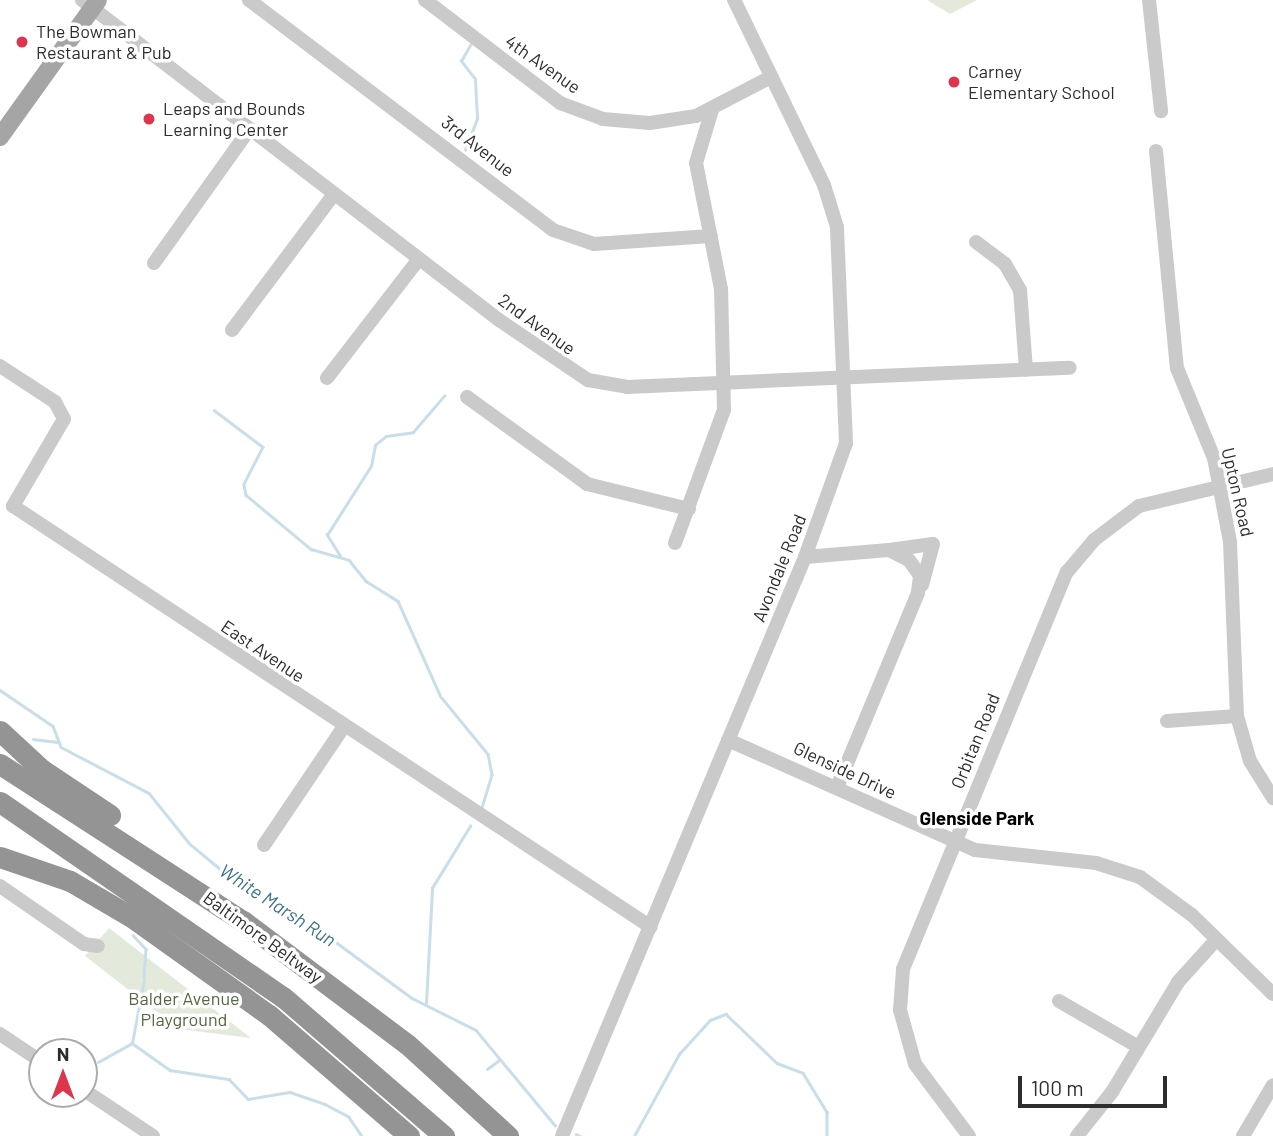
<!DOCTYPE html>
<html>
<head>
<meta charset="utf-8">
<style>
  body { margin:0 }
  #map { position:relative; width:1273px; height:1136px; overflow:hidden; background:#fff; font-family:Barlow,sans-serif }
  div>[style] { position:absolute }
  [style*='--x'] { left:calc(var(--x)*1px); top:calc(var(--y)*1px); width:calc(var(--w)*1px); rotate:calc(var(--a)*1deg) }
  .green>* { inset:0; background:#e4eadb }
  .stream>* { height:2.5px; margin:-1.25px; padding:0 1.25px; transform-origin:1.25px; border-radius:1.25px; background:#c8dee9 }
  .minor>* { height:14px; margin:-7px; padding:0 7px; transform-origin:7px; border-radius:7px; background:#cacaca }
  .major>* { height:18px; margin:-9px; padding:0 9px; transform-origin:9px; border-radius:9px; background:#a5a5a5 }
  .highway>* { height:21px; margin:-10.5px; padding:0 10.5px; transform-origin:10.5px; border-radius:10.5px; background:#949494 }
  .dots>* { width:19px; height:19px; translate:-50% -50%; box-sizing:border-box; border:4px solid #fff; border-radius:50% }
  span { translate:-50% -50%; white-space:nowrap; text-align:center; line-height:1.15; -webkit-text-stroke:7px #fff; paint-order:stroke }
  .poi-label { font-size:18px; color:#2d2d2d }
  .left { translate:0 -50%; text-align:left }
  .street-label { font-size:18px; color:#2d2d2d }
  .park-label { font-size:18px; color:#53663d }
  .neighbourhood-label { font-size:19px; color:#000; font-weight:700 }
  .water-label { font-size:19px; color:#3f728b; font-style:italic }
  .north { position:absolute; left:28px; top:1038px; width:70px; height:70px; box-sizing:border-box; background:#fff; border:2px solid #ababab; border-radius:50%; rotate:0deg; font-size:19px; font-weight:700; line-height:28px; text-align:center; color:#2d2d2d }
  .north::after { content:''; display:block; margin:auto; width:24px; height:32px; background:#dd364c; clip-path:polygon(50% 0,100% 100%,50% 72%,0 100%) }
  .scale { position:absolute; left:1018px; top:1076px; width:149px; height:32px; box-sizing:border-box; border:4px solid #2d2d2d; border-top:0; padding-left:9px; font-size:21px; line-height:24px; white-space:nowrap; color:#2d2d2d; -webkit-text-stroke:5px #fff; paint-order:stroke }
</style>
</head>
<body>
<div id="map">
  <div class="green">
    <div style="clip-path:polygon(927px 0,977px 0,950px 14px)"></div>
    <div style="clip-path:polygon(109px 928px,251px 1038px,179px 1029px,85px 956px)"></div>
  </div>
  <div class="stream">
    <div style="--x:465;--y:150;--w:34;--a:-69"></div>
    <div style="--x:477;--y:118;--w:39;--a:-93"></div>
    <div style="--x:475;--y:79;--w:23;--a:-128"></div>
    <div style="--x:461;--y:61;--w:20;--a:-60"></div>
    <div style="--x:214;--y:410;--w:61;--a:37.1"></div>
    <div style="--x:263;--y:447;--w:42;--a:117.2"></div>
    <div style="--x:244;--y:484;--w:11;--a:80"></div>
    <div style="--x:246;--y:495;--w:85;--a:39.7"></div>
    <div style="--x:311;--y:549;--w:40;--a:16"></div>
    <div style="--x:349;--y:560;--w:27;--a:51"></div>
    <div style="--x:366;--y:581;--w:38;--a:32"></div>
    <div style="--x:398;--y:601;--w:105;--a:65.9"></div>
    <div style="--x:340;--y:556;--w:25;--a:-122"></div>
    <div style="--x:327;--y:535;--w:82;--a:-57.5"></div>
    <div style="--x:371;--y:466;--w:21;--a:-79"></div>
    <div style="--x:375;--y:445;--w:14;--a:-39"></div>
    <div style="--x:386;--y:436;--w:27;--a:-8"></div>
    <div style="--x:413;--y:432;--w:48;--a:-49.3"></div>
    <div style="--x:0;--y:690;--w:64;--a:34.2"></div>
    <div style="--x:53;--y:726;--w:22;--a:69"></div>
    <div style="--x:61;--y:747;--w:99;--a:27.6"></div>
    <div style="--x:149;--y:793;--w:65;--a:51.2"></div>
    <div style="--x:190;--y:844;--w:60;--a:39.6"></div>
    <div style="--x:236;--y:882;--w:90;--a:29.4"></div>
    <div style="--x:314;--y:926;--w:122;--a:36.3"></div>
    <div style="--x:412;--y:998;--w:72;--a:26.6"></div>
    <div style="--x:476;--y:1030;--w:124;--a:50.3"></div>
    <div style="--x:442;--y:698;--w:72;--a:50.6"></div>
    <div style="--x:488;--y:754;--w:21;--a:79"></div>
    <div style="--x:492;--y:775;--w:34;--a:107"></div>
    <div style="--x:33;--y:739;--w:26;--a:7"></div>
    <div style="--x:133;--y:935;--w:19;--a:47"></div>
    <div style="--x:146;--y:949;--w:28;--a:94"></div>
    <div style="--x:426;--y:1004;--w:116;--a:-87"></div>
    <div style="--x:432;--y:888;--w:73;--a:-58.5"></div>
    <div style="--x:132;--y:1043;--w:64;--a:-79.2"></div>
    <div style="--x:98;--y:1062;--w:39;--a:-29"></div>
    <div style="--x:132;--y:1043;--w:47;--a:35.4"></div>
    <div style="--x:170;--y:1070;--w:60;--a:8.7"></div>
    <div style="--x:229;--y:1079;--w:28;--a:46"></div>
    <div style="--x:248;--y:1099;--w:43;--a:-9.5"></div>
    <div style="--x:290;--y:1092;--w:37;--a:19"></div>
    <div style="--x:325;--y:1104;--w:27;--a:28"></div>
    <div style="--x:349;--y:1117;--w:23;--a:56"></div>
    <div style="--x:487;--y:1069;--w:14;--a:-36"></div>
    <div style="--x:576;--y:1134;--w:4;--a:27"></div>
    <div style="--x:634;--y:1136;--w:94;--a:-61.2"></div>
    <div style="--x:679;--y:1054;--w:46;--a:-47.6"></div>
    <div style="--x:710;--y:1020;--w:17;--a:-21"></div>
    <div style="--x:726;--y:1014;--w:71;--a:43.9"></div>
    <div style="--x:777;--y:1063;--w:28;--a:21"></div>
    <div style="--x:803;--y:1073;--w:46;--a:58.4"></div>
    <div style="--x:827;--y:1112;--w:24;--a:90"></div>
  </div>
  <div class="minor">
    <div style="--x:82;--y:0;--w:526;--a:37.5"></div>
    <div style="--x:499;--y:320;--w:107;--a:34"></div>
    <div style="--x:588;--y:380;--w:40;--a:10"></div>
    <div style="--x:627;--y:387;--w:443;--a:-2.5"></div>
    <div style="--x:249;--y:0;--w:381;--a:37.1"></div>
    <div style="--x:553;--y:230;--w:43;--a:18.9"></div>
    <div style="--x:594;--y:244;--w:117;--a:-3.9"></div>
    <div style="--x:425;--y:0;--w:170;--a:37.3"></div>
    <div style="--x:560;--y:103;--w:46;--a:20.4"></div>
    <div style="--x:603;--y:119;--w:47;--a:4.9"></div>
    <div style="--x:650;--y:123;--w:47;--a:-8.7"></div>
    <div style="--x:696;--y:116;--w:85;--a:-27.5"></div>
    <div style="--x:1149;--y:0;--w:112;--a:83.8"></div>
    <div style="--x:1156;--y:151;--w:218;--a:84.5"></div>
    <div style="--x:1177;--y:368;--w:97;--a:67.7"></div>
    <div style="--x:1214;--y:458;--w:86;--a:79.2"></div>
    <div style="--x:1230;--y:542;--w:174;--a:87.7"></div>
    <div style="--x:1237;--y:716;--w:47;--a:73.9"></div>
    <div style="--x:1250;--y:761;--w:44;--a:58.1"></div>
    <div style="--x:976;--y:242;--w:36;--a:37"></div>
    <div style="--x:1005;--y:264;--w:30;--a:60"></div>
    <div style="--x:1020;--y:290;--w:80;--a:85.7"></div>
    <div style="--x:154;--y:263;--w:163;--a:-54.5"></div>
    <div style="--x:232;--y:330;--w:170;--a:-53.1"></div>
    <div style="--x:0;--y:366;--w:66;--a:33.2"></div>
    <div style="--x:55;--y:402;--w:19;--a:62"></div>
    <div style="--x:64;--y:419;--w:101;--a:120.4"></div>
    <div style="--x:13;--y:506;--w:764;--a:33.42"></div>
    <div style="--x:327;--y:378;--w:150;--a:-52.3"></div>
    <div style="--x:467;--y:397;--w:148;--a:35.9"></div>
    <div style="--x:587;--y:484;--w:105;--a:13.8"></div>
    <div style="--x:675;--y:543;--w:142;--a:-69.8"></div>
    <div style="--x:724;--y:410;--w:121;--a:-91.4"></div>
    <div style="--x:721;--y:289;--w:128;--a:-101.2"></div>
    <div style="--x:696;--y:163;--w:55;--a:-73.2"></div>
    <div style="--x:889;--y:550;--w:44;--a:-7.8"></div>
    <div style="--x:933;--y:544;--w:42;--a:105"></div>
    <div style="--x:805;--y:557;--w:84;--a:-4.8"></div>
    <div style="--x:889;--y:550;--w:22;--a:27"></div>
    <div style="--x:909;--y:560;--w:19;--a:55"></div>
    <div style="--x:920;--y:576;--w:17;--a:97"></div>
    <div style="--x:918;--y:593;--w:208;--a:112.6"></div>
    <div style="--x:1167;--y:721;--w:70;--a:-4.1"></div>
    <div style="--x:728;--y:740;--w:270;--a:24"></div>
    <div style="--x:975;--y:850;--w:122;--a:6.1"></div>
    <div style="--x:1096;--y:863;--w:46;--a:17.7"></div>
    <div style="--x:1140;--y:877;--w:64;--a:36.2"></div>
    <div style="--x:1192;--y:915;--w:113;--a:44.3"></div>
    <div style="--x:264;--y:845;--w:141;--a:-56"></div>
    <div style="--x:0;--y:886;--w:102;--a:34.6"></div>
    <div style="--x:84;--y:944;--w:14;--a:8"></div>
    <div style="--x:1059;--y:1001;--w:90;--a:30"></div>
    <div style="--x:0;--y:1034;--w:50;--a:33.7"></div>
    <div style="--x:84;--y:1090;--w:83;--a:33.7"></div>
    <div style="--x:562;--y:1136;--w:628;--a:-67.23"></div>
    <div style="--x:805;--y:557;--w:121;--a:-70.2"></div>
    <div style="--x:846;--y:443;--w:216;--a:-92.4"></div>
    <div style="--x:837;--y:227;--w:44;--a:-107.2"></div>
    <div style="--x:824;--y:185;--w:206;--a:-115.9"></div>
    <div style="--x:969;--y:1136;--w:90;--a:-126.9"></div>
    <div style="--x:915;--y:1064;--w:56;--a:-105.5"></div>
    <div style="--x:900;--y:1010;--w:41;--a:-85.8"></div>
    <div style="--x:903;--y:969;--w:430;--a:-67.6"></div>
    <div style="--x:1067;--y:572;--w:42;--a:-49.8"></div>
    <div style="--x:1094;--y:540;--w:56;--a:-37.1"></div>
    <div style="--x:1139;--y:506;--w:138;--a:-13.4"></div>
    <div style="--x:1077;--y:1136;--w:56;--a:-51.5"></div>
    <div style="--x:1112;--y:1092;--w:128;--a:-59"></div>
    <div style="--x:1178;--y:982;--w:57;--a:-47.9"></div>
    <div style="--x:1243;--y:1136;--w:59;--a:-59.5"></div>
  </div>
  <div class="major">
    <div style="--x:0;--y:137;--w:168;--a:-54.4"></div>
  </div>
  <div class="highway">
    <div style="--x:0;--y:731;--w:56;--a:42.8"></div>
    <div style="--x:41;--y:769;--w:83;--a:33.7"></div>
    <div style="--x:0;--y:764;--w:289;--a:32.9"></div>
    <div style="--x:243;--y:921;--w:205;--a:36.9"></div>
    <div style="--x:407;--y:1044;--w:137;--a:42.3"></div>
    <div style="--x:0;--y:802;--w:344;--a:34.6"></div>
    <div style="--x:283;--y:997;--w:213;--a:40.8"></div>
    <div style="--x:0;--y:857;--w:74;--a:18.9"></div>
    <div style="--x:70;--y:881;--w:69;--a:30.3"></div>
    <div style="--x:130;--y:916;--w:171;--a:35.5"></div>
    <div style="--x:269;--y:1015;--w:185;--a:40.8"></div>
  </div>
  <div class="dots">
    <div style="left:22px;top:42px;background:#dd364c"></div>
    <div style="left:954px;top:82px;background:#dd364c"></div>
    <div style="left:149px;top:119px;background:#dd364c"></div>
  </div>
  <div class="poi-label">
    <span class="left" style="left:36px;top:42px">The Bowman<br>Restaurant &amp; Pub</span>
    <span class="left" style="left:968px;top:82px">Carney<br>Elementary School</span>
    <span class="left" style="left:163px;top:119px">Leaps and Bounds<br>Learning Center</span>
  </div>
  <div class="street-label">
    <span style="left:543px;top:64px;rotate:35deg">4th Avenue</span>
    <span style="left:478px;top:146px;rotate:38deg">3rd Avenue</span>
    <span style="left:537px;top:324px;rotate:36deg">2nd Avenue</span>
    <span style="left:1238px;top:492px;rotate:77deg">Upton Road</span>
    <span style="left:779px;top:568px;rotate:-68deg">Avondale Road</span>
    <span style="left:263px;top:651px;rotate:34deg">East Avenue</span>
    <span style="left:975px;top:741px;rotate:-68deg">Orbitan Road</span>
    <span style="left:845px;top:770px;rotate:25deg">Glenside Drive</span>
    <span style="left:263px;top:937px;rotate:36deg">Baltimore Beltway</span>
  </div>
  <div class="park-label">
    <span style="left:184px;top:1009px">Balder Avenue<br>Playground</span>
  </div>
  <div class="neighbourhood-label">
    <span style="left:977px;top:818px">Glenside Park</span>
  </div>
  <div class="water-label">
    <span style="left:278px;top:905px;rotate:33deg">White Marsh Run</span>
  </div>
  <div class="north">N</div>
  <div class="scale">100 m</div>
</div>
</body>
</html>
